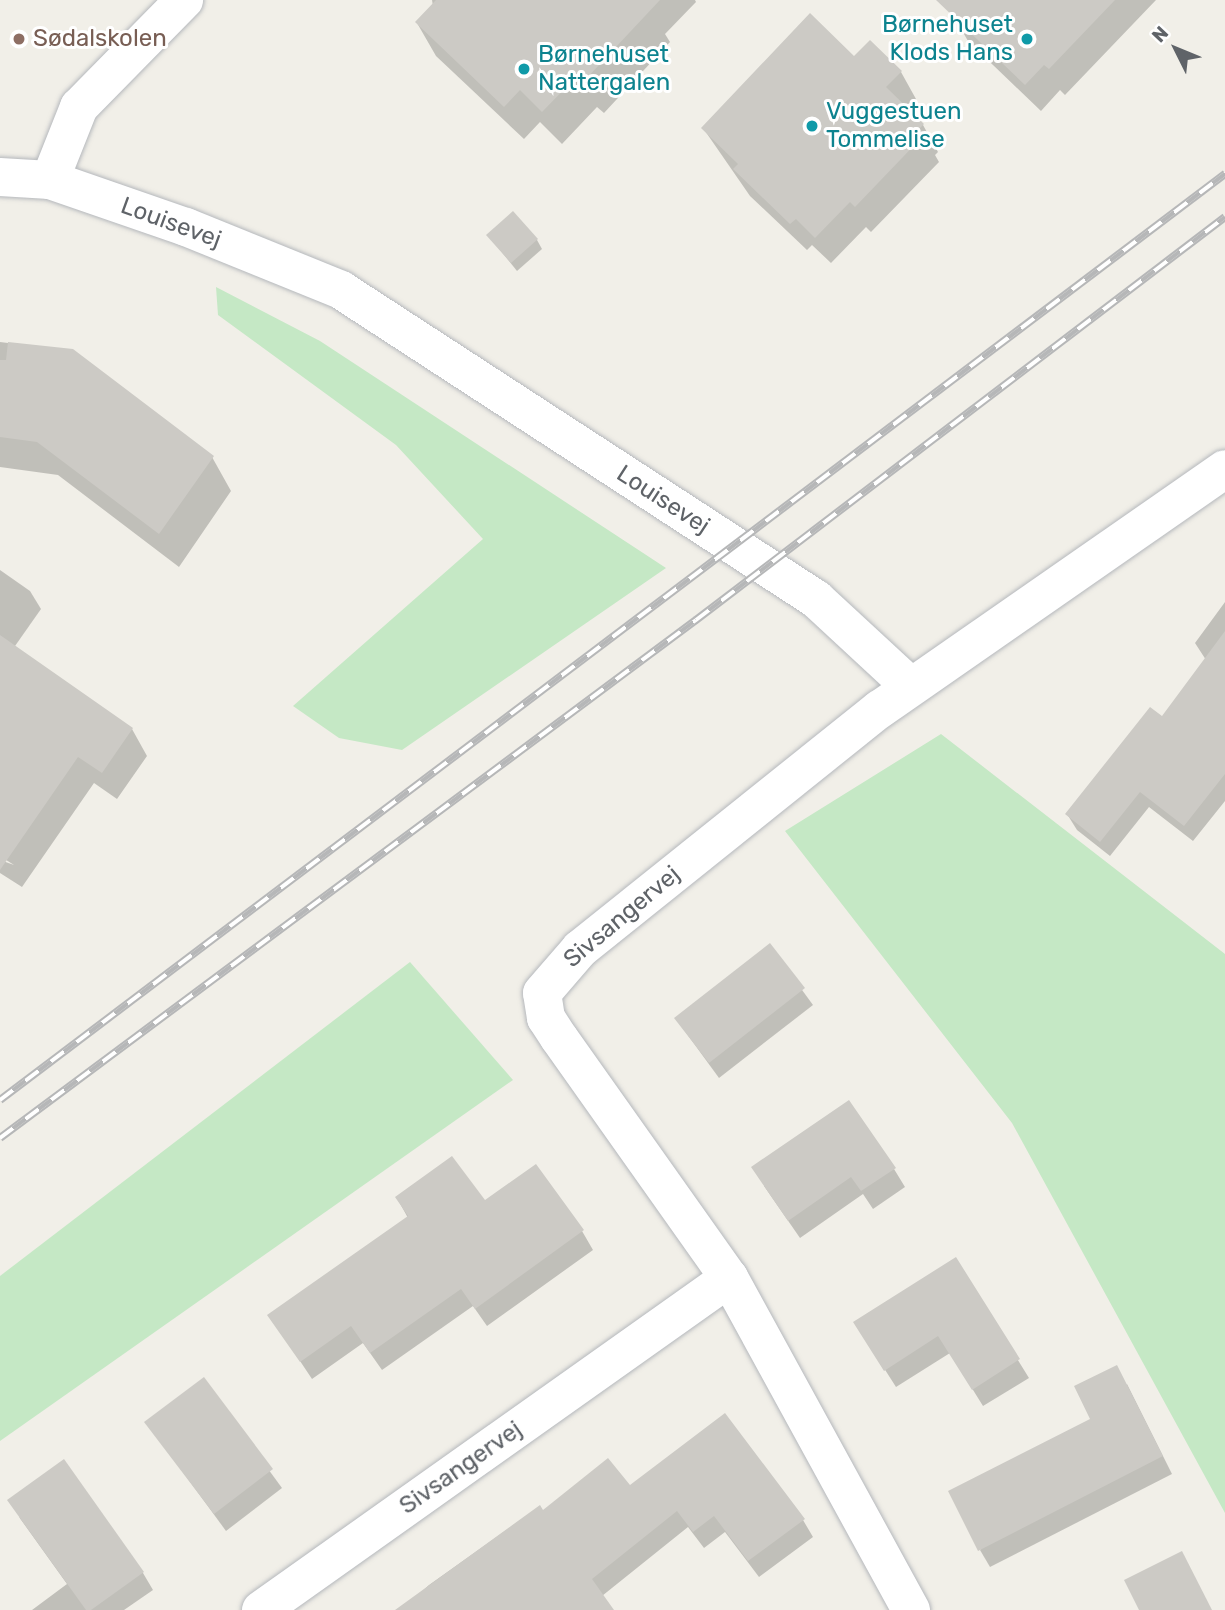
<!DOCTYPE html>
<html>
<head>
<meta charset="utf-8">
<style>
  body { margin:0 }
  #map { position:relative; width:1225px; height:1610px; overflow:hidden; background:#f1efe8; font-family:Rubik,sans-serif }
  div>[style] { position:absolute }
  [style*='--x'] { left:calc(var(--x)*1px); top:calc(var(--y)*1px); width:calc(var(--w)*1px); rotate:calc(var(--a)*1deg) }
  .green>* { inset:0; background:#c5e8c5 }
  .shadow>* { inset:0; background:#0003 }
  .building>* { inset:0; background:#cccac5 }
  .roads { filter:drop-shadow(0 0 2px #b5b8bc) drop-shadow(0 0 2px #b5b8bc) }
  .street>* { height:38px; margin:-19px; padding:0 19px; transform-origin:19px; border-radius:19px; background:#fff }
  .rail>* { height:8px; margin-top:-4px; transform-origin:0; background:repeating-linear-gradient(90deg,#fff 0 16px,#b6b7b8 0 32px); box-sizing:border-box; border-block:2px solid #b6b7b8 }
  .dots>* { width:19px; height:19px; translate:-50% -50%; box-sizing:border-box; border:4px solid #fff; border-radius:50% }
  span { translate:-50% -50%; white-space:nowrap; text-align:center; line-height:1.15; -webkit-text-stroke:6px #fff; paint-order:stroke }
  .culture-label { font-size:24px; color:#0d838f }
  .right { translate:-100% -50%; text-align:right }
  .left { translate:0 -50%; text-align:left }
  .education-label { font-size:24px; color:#785e54 }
  .street-label { font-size:24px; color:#5f6368 }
  .north { position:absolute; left:1141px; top:14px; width:70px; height:70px; -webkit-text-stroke:5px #fff; paint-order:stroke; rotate:313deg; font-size:19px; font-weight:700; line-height:28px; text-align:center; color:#5f6368 }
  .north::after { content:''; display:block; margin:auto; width:24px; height:32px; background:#5f6368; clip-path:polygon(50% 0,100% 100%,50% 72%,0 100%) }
</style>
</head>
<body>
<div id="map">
  <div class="green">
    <div style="clip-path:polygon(216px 287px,320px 341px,666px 568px,402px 750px,339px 738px,293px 706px,483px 539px,396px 445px,218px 315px)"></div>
    <div style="clip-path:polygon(941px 734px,1225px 954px,1225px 1513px,1012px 1123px,785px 831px)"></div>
    <div style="clip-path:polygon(410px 962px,513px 1080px,0 1441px,0 1276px)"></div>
  </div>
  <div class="shadow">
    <div style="clip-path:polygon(432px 0,695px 0,696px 2px,665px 34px,670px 42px,604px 113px,597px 107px,562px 144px,540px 122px,524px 139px,436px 56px,417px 23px,433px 6px)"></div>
    <div style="clip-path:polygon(967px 0,1156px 0,1065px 95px,1060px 90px,1041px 111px,968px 41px,953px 15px)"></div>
    <div style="clip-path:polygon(870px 42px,901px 72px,916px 99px,906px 109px,923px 125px,938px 152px,935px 155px,939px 162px,871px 232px,866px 227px,831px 263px,812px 245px,807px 250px,750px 196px,703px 128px,854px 58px)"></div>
    <div style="clip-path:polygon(488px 235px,537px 240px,542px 249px,517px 271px)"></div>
    <div style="clip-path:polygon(0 342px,72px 351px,212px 457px,231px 491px,179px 567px,58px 475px,0 467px)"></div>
    <div style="clip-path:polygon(0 570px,30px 591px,41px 609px,8px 656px,0 650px)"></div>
    <div style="clip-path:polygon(1225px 602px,1225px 801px,1193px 841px,1149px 807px,1110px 856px,1077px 830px,1067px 814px,1162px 718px,1206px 660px,1195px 643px)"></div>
    <div style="clip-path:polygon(0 702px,132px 729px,147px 756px,117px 799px,94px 783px,22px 887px,0 873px,0 860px,14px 865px,0 856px)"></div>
    <div style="clip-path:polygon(770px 946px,813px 1005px,719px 1078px,676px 1019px)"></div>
    <div style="clip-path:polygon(894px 1169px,905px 1187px,873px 1209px,863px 1194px,800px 1238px,764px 1186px)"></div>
    <div style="clip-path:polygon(397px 1198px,485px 1203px,582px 1231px,593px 1250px,487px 1326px,473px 1306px,382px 1370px,363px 1343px,312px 1379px,270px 1316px,408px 1218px)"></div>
    <div style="clip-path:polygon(955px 1259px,1029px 1378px,983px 1406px,950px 1353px,896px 1387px,866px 1340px)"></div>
    <div style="clip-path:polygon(203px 1380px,282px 1488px,226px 1531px,147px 1423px)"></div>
    <div style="clip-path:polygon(1127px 1384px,1172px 1474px,990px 1567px,980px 1550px)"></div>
    <div style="clip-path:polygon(629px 1488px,803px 1520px,813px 1537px,759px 1577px,725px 1532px,704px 1548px,688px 1527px,602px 1596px,611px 1610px,401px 1610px,429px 1585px,539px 1507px,543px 1513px)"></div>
    <div style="clip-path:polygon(19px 1517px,143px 1573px,153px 1590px,124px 1610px,32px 1610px,67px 1584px)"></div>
  </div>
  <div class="building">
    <div style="clip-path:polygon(436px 0,660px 0,584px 81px,578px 75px,542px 112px,520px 90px,504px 107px,415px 22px)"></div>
    <div style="clip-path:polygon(936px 0,1115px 0,1049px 69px,1044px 65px,1025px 85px)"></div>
    <div style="clip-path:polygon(810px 13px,854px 56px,870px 40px,902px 71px,886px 87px,924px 124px,919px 129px,925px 134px,855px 207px,850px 202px,815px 238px,796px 219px,790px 224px,733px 169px,738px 164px,701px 128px)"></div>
    <div style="clip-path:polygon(513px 211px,538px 239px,511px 263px,486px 235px)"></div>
    <div style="clip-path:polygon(8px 342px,73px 349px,214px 456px,159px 534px,37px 442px,0 437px,0 360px,6px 360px)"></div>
    <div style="clip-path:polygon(1225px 631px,1225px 774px,1184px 826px,1140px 792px,1100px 842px,1065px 814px,1150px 707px,1162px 716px)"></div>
    <div style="clip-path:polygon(0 635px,133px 728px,102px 773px,78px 757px,0 870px)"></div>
    <div style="clip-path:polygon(770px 943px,805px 988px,709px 1063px,674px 1018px)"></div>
    <div style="clip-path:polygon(849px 1100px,896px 1168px,861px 1191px,851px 1177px,788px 1221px,751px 1167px)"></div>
    <div style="clip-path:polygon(452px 1156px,485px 1200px,536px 1164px,584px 1230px,475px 1309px,461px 1289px,370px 1353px,351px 1326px,300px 1362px,267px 1315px,408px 1216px,395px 1197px)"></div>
    <div style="clip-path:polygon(956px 1257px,1020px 1359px,972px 1390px,938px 1336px,884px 1371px,853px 1322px)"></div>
    <div style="clip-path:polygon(1117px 1365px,1163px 1456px,978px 1551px,948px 1491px,1090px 1419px,1074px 1386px)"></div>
    <div style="clip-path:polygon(204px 1377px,273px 1469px,214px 1514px,144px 1422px)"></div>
    <div style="clip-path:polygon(725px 1413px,805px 1519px,748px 1561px,714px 1516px,693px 1532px,677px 1511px,592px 1579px,614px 1610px,395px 1610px,540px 1505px,543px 1510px,608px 1458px,630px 1485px)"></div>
    <div style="clip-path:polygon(64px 1459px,144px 1572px,91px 1610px,86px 1610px,7px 1500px)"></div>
    <div style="clip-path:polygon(1182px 1551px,1212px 1610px,1139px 1610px,1124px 1580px)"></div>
  </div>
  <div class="roads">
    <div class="street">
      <div style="--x:0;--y:177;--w:50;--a:3.4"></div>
      <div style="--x:50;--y:180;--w:144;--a:19.1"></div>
      <div style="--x:186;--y:227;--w:167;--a:22.1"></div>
      <div style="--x:341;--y:290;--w:567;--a:33.05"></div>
      <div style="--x:816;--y:599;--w:129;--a:42.8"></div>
      <div style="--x:50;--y:180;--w:79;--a:-68.3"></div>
      <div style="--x:79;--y:107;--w:150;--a:-45.5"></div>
      <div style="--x:261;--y:1610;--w:574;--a:-35.35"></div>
      <div style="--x:911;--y:1610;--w:379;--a:-118.7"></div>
      <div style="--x:729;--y:1278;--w:294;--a:-125.3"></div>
      <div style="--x:559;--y:1038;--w:24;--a:-123"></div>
      <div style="--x:546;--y:1018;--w:25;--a:-99"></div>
      <div style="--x:542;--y:993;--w:58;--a:-49.2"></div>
      <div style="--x:580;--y:949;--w:384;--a:-38.7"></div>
      <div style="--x:880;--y:709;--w:420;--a:-34.8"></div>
    </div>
  </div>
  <div class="rail">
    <div style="--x:0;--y:1100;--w:1536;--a:-37.09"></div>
    <div style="--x:0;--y:1138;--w:868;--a:-36.66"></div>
    <div style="--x:696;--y:620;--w:665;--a:-37.3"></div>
  </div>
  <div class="dots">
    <div style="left:19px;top:39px;background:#8d6e63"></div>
    <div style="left:1027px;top:39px;background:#0f9aa8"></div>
    <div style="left:524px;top:69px;background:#0f9aa8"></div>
    <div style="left:812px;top:126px;background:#0f9aa8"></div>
  </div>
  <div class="culture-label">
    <span class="right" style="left:1013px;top:39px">Børnehuset<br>Klods Hans</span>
    <span class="left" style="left:538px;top:69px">Børnehuset<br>Nattergalen</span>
    <span class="left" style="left:826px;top:126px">Vuggestuen<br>Tommelise</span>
  </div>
  <div class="education-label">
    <span class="left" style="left:33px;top:39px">Sødalskolen</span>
  </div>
  <div class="street-label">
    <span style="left:171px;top:223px;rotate:20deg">Louisevej</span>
    <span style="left:663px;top:500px;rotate:33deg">Louisevej</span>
    <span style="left:622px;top:917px;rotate:-40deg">Sivsangervej</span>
    <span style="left:461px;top:1468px;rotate:-35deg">Sivsangervej</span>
  </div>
  <div class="north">N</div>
</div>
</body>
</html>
